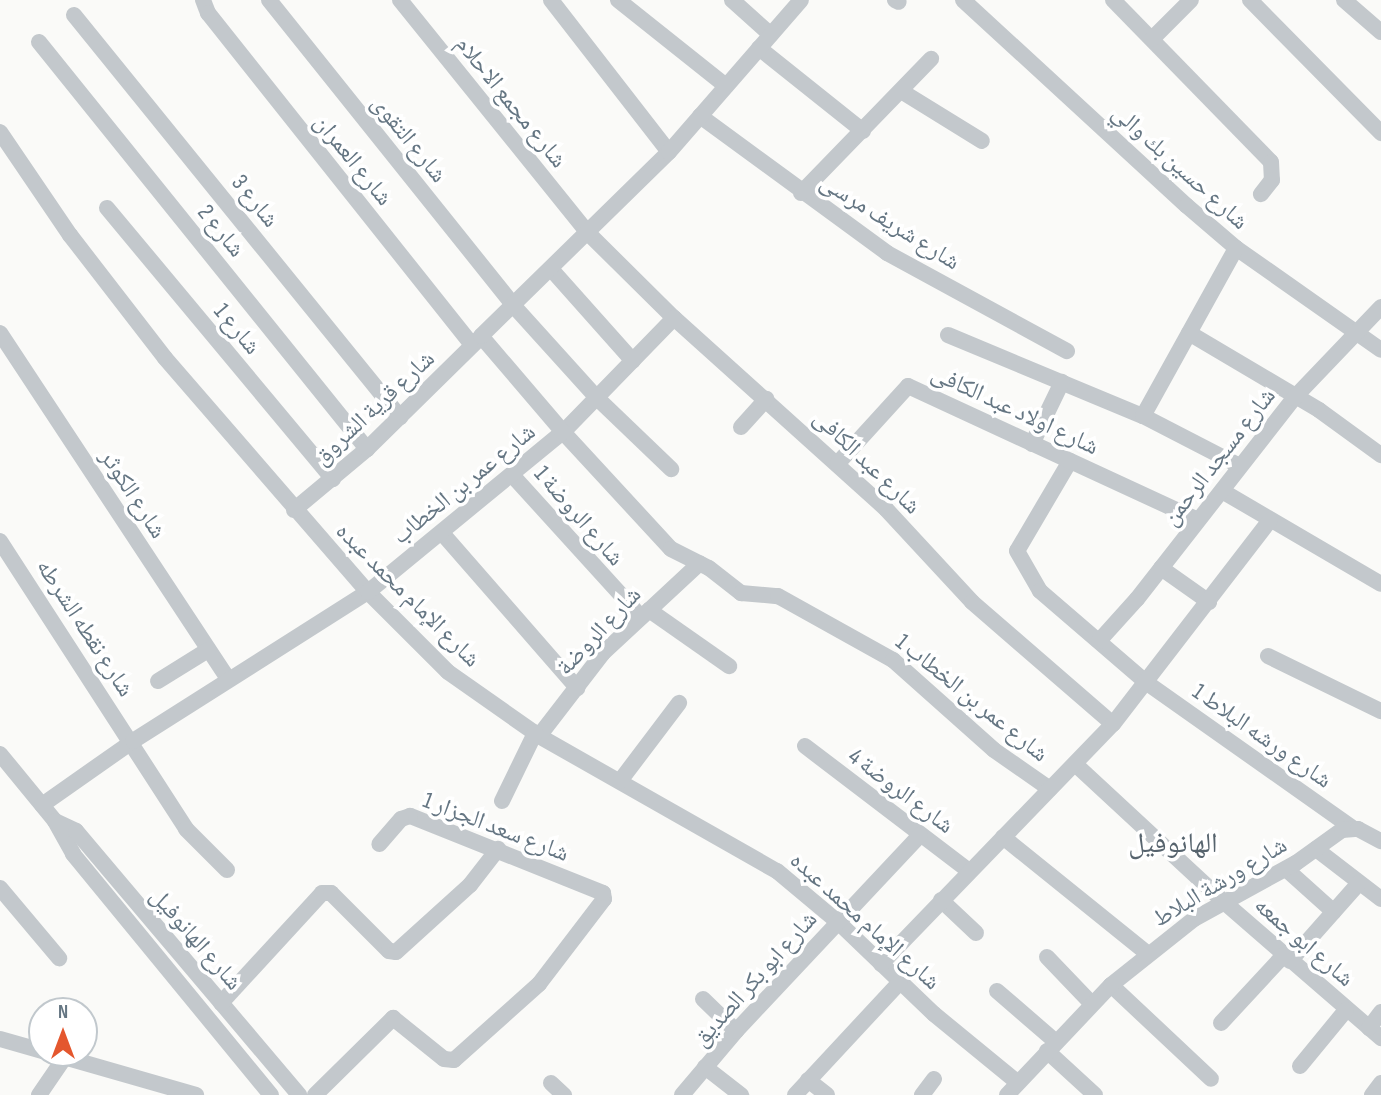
<!DOCTYPE html>
<html>
<head>
<meta charset="utf-8">
<style>
  body { margin:0 }
  #map { position:relative; width:1381px; height:1095px; overflow:hidden; background:#fafaf8; font-family:"Sofia Sans Condensed","Noto Naskh Arabic",sans-serif }
  div>[style] { position:absolute }
  [style*='--x'] { left:calc(var(--x)*1px); top:calc(var(--y)*1px); width:calc(var(--w)*1px); rotate:calc(var(--a)*1deg) }
  .minor>* { height:16px; margin:-8px; padding:0 8px; transform-origin:8px; border-radius:8px; background:#c3c8cc }
  span { translate:-50% -50%; white-space:nowrap; text-align:center; line-height:1.15; -webkit-text-stroke:7px #fff; paint-order:stroke }
  .street-label { font-size:24px; color:#657683 }
  .quarter-label { font-size:28px; color:#57646e }
  .north { position:absolute; left:28px; top:997px; width:70px; height:70px; box-sizing:border-box; background:#fff; border:2px solid #c1c8cd; border-radius:50%; rotate:0deg; font-size:19px; font-weight:700; line-height:28px; text-align:center; color:#657683 }
  .north::after { content:''; display:block; margin:auto; width:24px; height:32px; background:#e4572e; clip-path:polygon(50% 0,100% 100%,50% 72%,0 100%) }
</style>
</head>
<body>
<div id="map">
  <div class="minor">
    <div style="--x:203;--y:0;--w:14;--a:69"></div>
    <div style="--x:208;--y:13;--w:424;--a:51.5"></div>
    <div style="--x:269;--y:0;--w:391;--a:51.3"></div>
    <div style="--x:513;--y:305;--w:125;--a:47.9"></div>
    <div style="--x:597;--y:398;--w:103;--a:43.8"></div>
    <div style="--x:400;--y:0;--w:299;--a:51.1"></div>
    <div style="--x:588;--y:233;--w:121;--a:44.7"></div>
    <div style="--x:674;--y:318;--w:285;--a:42"></div>
    <div style="--x:886;--y:509;--w:127;--a:47.2"></div>
    <div style="--x:972;--y:602;--w:186;--a:40.9"></div>
    <div style="--x:551;--y:0;--w:192;--a:52.2"></div>
    <div style="--x:618;--y:0;--w:138;--a:38.5"></div>
    <div style="--x:732;--y:0;--w:52;--a:41.9"></div>
    <div style="--x:895;--y:0;--w:4;--a:27"></div>
    <div style="--x:963;--y:0;--w:304;--a:42.6"></div>
    <div style="--x:1187;--y:206;--w:65;--a:40.6"></div>
    <div style="--x:1236;--y:248;--w:177;--a:35.1"></div>
    <div style="--x:1113;--y:0;--w:226;--a:45.7"></div>
    <div style="--x:1271;--y:162;--w:18;--a:87"></div>
    <div style="--x:1272;--y:180;--w:18;--a:128"></div>
    <div style="--x:1250;--y:0;--w:187;--a:45.4"></div>
    <div style="--x:1344;--y:0;--w:49;--a:40.9"></div>
    <div style="--x:74;--y:15;--w:518;--a:50.96"></div>
    <div style="--x:1152;--y:39;--w:55;--a:-45"></div>
    <div style="--x:39;--y:42;--w:523;--a:51.13"></div>
    <div style="--x:759;--y:48;--w:133;--a:38.6"></div>
    <div style="--x:901;--y:91;--w:95;--a:31.7"></div>
    <div style="--x:700;--y:116;--w:232;--a:36.2"></div>
    <div style="--x:887;--y:253;--w:205;--a:28.6"></div>
    <div style="--x:0;--y:132;--w:125;--a:55.8"></div>
    <div style="--x:70;--y:235;--w:155;--a:52.3"></div>
    <div style="--x:165;--y:358;--w:310;--a:49.1"></div>
    <div style="--x:368;--y:592;--w:113;--a:45"></div>
    <div style="--x:448;--y:672;--w:111;--a:35.1"></div>
    <div style="--x:539;--y:736;--w:274;--a:29.6"></div>
    <div style="--x:777;--y:871;--w:80;--a:39.9"></div>
    <div style="--x:838;--y:922;--w:133;--a:43.8"></div>
    <div style="--x:934;--y:1014;--w:107;--a:39.3"></div>
    <div style="--x:801;--y:193;--w:187;--a:-45.9"></div>
    <div style="--x:107;--y:208;--w:353;--a:50.2"></div>
    <div style="--x:551;--y:269;--w:123;--a:48.3"></div>
    <div style="--x:674;--y:318;--w:159;--a:134.2"></div>
    <div style="--x:563;--y:432;--w:159;--a:47.3"></div>
    <div style="--x:671;--y:549;--w:42;--a:26.6"></div>
    <div style="--x:709;--y:568;--w:41;--a:38"></div>
    <div style="--x:741;--y:593;--w:37;--a:5"></div>
    <div style="--x:778;--y:596;--w:132;--a:29.1"></div>
    <div style="--x:893;--y:660;--w:135;--a:41.7"></div>
    <div style="--x:994;--y:750;--w:68;--a:34.9"></div>
    <div style="--x:0;--y:333;--w:414;--a:56.6"></div>
    <div style="--x:1189;--y:333;--w:151;--a:30.6"></div>
    <div style="--x:1319;--y:410;--w:77;--a:36"></div>
    <div style="--x:948;--y:335;--w:211;--a:22.6"></div>
    <div style="--x:1143;--y:416;--w:109;--a:27.3"></div>
    <div style="--x:1143;--y:416;--w:192;--a:-61"></div>
    <div style="--x:741;--y:427;--w:38;--a:-48"></div>
    <div style="--x:1032;--y:444;--w:69;--a:-64.2"></div>
    <div style="--x:1070;--y:461;--w:104;--a:120.5"></div>
    <div style="--x:1017;--y:551;--w:46;--a:60.1"></div>
    <div style="--x:1040;--y:591;--w:141;--a:40.7"></div>
    <div style="--x:1147;--y:683;--w:250;--a:35.2"></div>
    <div style="--x:838;--y:463;--w:104;--a:-47.7"></div>
    <div style="--x:908;--y:386;--w:319;--a:24.8"></div>
    <div style="--x:512;--y:475;--w:192;--a:47.7"></div>
    <div style="--x:1222;--y:491;--w:184;--a:30.3"></div>
    <div style="--x:294;--y:510;--w:95;--a:-39.9"></div>
    <div style="--x:367;--y:449;--w:158;--a:-44.5"></div>
    <div style="--x:442;--y:533;--w:206;--a:48.9"></div>
    <div style="--x:0;--y:541;--w:343;--a:57.1"></div>
    <div style="--x:186;--y:829;--w:58;--a:45"></div>
    <div style="--x:1161;--y:568;--w:59;--a:35.3"></div>
    <div style="--x:649;--y:610;--w:98;--a:35"></div>
    <div style="--x:1099;--y:641;--w:57;--a:-47.9"></div>
    <div style="--x:1137;--y:599;--w:255;--a:-52"></div>
    <div style="--x:1294;--y:398;--w:126;--a:-46.3"></div>
    <div style="--x:1268;--y:656;--w:126;--a:26"></div>
    <div style="--x:158;--y:681;--w:59;--a:-31.8"></div>
    <div style="--x:539;--y:736;--w:105;--a:-52.4"></div>
    <div style="--x:603;--y:653;--w:132;--a:-42.9"></div>
    <div style="--x:805;--y:746;--w:206;--a:37.3"></div>
    <div style="--x:0;--y:754;--w:87;--a:50.6"></div>
    <div style="--x:55;--y:821;--w:38;--a:61"></div>
    <div style="--x:73;--y:854;--w:312;--a:50.6"></div>
    <div style="--x:1075;--y:764;--w:203;--a:42.8"></div>
    <div style="--x:1224;--y:902;--w:208;--a:40.9"></div>
    <div style="--x:620;--y:781;--w:98;--a:-52.9"></div>
    <div style="--x:502;--y:801;--w:76;--a:-64.1"></div>
    <div style="--x:42;--y:805;--w:111;--a:-35.1"></div>
    <div style="--x:133;--y:741;--w:278;--a:-32.4"></div>
    <div style="--x:368;--y:592;--w:252;--a:-39.4"></div>
    <div style="--x:563;--y:432;--w:126;--a:-130.5"></div>
    <div style="--x:481;--y:336;--w:263;--a:-44.4"></div>
    <div style="--x:669;--y:152;--w:201;--a:-49"></div>
    <div style="--x:55;--y:821;--w:23;--a:25"></div>
    <div style="--x:76;--y:831;--w:346;--a:49.8"></div>
    <div style="--x:1003;--y:837;--w:186;--a:38.9"></div>
    <div style="--x:1316;--y:849;--w:82;--a:37.6"></div>
    <div style="--x:1286;--y:869;--w:64;--a:41.9"></div>
    <div style="--x:0;--y:888;--w:92;--a:49.9"></div>
    <div style="--x:941;--y:900;--w:48;--a:43.3"></div>
    <div style="--x:1047;--y:957;--w:65;--a:46.2"></div>
    <div style="--x:1290;--y:961;--w:104;--a:-48.5"></div>
    <div style="--x:881;--y:964;--w:334;--a:-46"></div>
    <div style="--x:1113;--y:724;--w:257;--a:-52.4"></div>
    <div style="--x:1111;--y:985;--w:137;--a:43.2"></div>
    <div style="--x:997;--y:991;--w:78;--a:40.8"></div>
    <div style="--x:703;--y:999;--w:46;--a:44.1"></div>
    <div style="--x:221;--y:1003;--w:149;--a:-47.4"></div>
    <div style="--x:322;--y:893;--w:9;--a:0"></div>
    <div style="--x:331;--y:893;--w:82;--a:45"></div>
    <div style="--x:389;--y:951;--w:7;--a:8"></div>
    <div style="--x:396;--y:952;--w:100;--a:-42.2"></div>
    <div style="--x:470;--y:885;--w:46;--a:-52.1"></div>
    <div style="--x:1221;--y:1023;--w:93;--a:-47.2"></div>
    <div style="--x:1369;--y:1028;--w:20;--a:-53"></div>
    <div style="--x:0;--y:1039;--w:44;--a:15.9"></div>
    <div style="--x:1047;--y:1051;--w:65;--a:42.5"></div>
    <div style="--x:50;--y:1053;--w:152;--a:16"></div>
    <div style="--x:1300;--y:1066;--w:72;--a:-50.6"></div>
    <div style="--x:705;--y:1067;--w:46;--a:37.9"></div>
    <div style="--x:808;--y:1080;--w:24;--a:38"></div>
    <div style="--x:551;--y:1083;--w:18;--a:43"></div>
    <div style="--x:39;--y:1095;--w:46;--a:-55.6"></div>
    <div style="--x:315;--y:1095;--w:110;--a:-44.6"></div>
    <div style="--x:393;--y:1018;--w:65;--a:38.8"></div>
    <div style="--x:444;--y:1059;--w:10;--a:6"></div>
    <div style="--x:454;--y:1060;--w:114;--a:-41.8"></div>
    <div style="--x:539;--y:984;--w:107;--a:-52.6"></div>
    <div style="--x:604;--y:899;--w:6;--a:-99"></div>
    <div style="--x:603;--y:893;--w:208;--a:-158.2"></div>
    <div style="--x:410;--y:816;--w:9;--a:162"></div>
    <div style="--x:401;--y:819;--w:33;--a:131"></div>
    <div style="--x:682;--y:1095;--w:84;--a:-49.8"></div>
    <div style="--x:736;--y:1031;--w:269;--a:-46.8"></div>
    <div style="--x:795;--y:1095;--w:154;--a:-47.1"></div>
    <div style="--x:922;--y:1095;--w:20;--a:-53"></div>
    <div style="--x:1007;--y:1095;--w:151;--a:-46.6"></div>
    <div style="--x:1111;--y:985;--w:106;--a:-38.5"></div>
    <div style="--x:1194;--y:919;--w:116;--a:-28.8"></div>
    <div style="--x:1296;--y:863;--w:57;--a:-35.7"></div>
    <div style="--x:1342;--y:830;--w:16;--a:-4"></div>
    <div style="--x:1358;--y:829;--w:26;--a:28"></div>
    <div style="--x:1372;--y:1095;--w:15;--a:-53"></div>
  </div>
  <div class="street-label">
    <span style="left:511px;top:102px;rotate:51deg">شارع مجمع الاحلام</span>
    <span style="left:409px;top:139px;rotate:51deg">شارع التقوى</span>
    <span style="left:353px;top:160px;rotate:51deg">شارع العمران</span>
    <span style="left:1180px;top:167px;rotate:42deg">شارع حسين بك والي</span>
    <span style="left:255px;top:201px;rotate:51deg">شارع 3</span>
    <span style="left:890px;top:222px;rotate:32deg">شارع شريف مرسى</span>
    <span style="left:221px;top:231px;rotate:51deg">شارع 2</span>
    <span style="left:237px;top:329px;rotate:50deg">شارع 1</span>
    <span style="left:374px;top:408px;rotate:-43deg">شارع قرية الشروق</span>
    <span style="left:1015px;top:410px;rotate:25deg">شارع اولاد عبد الكافى</span>
    <span style="left:1219px;top:457px;rotate:-52deg">شارع مسجد الرحمن</span>
    <span style="left:867px;top:462px;rotate:44deg">شارع عبد الكافى</span>
    <span style="left:464px;top:484px;rotate:-39deg">شارع عمر بن الخطاب</span>
    <span style="left:133px;top:494px;rotate:57deg">شارع الكوثر</span>
    <span style="left:579px;top:516px;rotate:49deg">شارع الروضة 1</span>
    <span style="left:408px;top:595px;rotate:45deg">شارع الإمام محمد عبده</span>
    <span style="left:85px;top:628px;rotate:57deg">شارع نقطه الشرطه</span>
    <span style="left:599px;top:631px;rotate:-47deg">شارع الروضة</span>
    <span style="left:972px;top:698px;rotate:39deg">شارع عمر بن الخطاب 1</span>
    <span style="left:1262px;top:736px;rotate:35deg">شارع ورشه البلاط 1</span>
    <span style="left:901px;top:791px;rotate:37deg">شارع الروضة 4</span>
    <span style="left:496px;top:827px;rotate:21deg">شارع سعد الجزار 1</span>
    <span style="left:1220px;top:882px;rotate:-31deg">شارع ورشة البلاط</span>
    <span style="left:865px;top:921px;rotate:42deg">شارع الإمام محمد عبده</span>
    <span style="left:196px;top:939px;rotate:49deg">شارع الهانوفيل</span>
    <span style="left:1304px;top:942px;rotate:41deg">شارع ابو جمعه</span>
    <span style="left:755px;top:979px;rotate:-48deg">شارع ابو بكر الصديق</span>
  </div>
  <div class="quarter-label">
    <span style="left:1173px;top:844px">الهانوفيل</span>
  </div>
  <div class="north">N</div>
</div>
</body>
</html>
